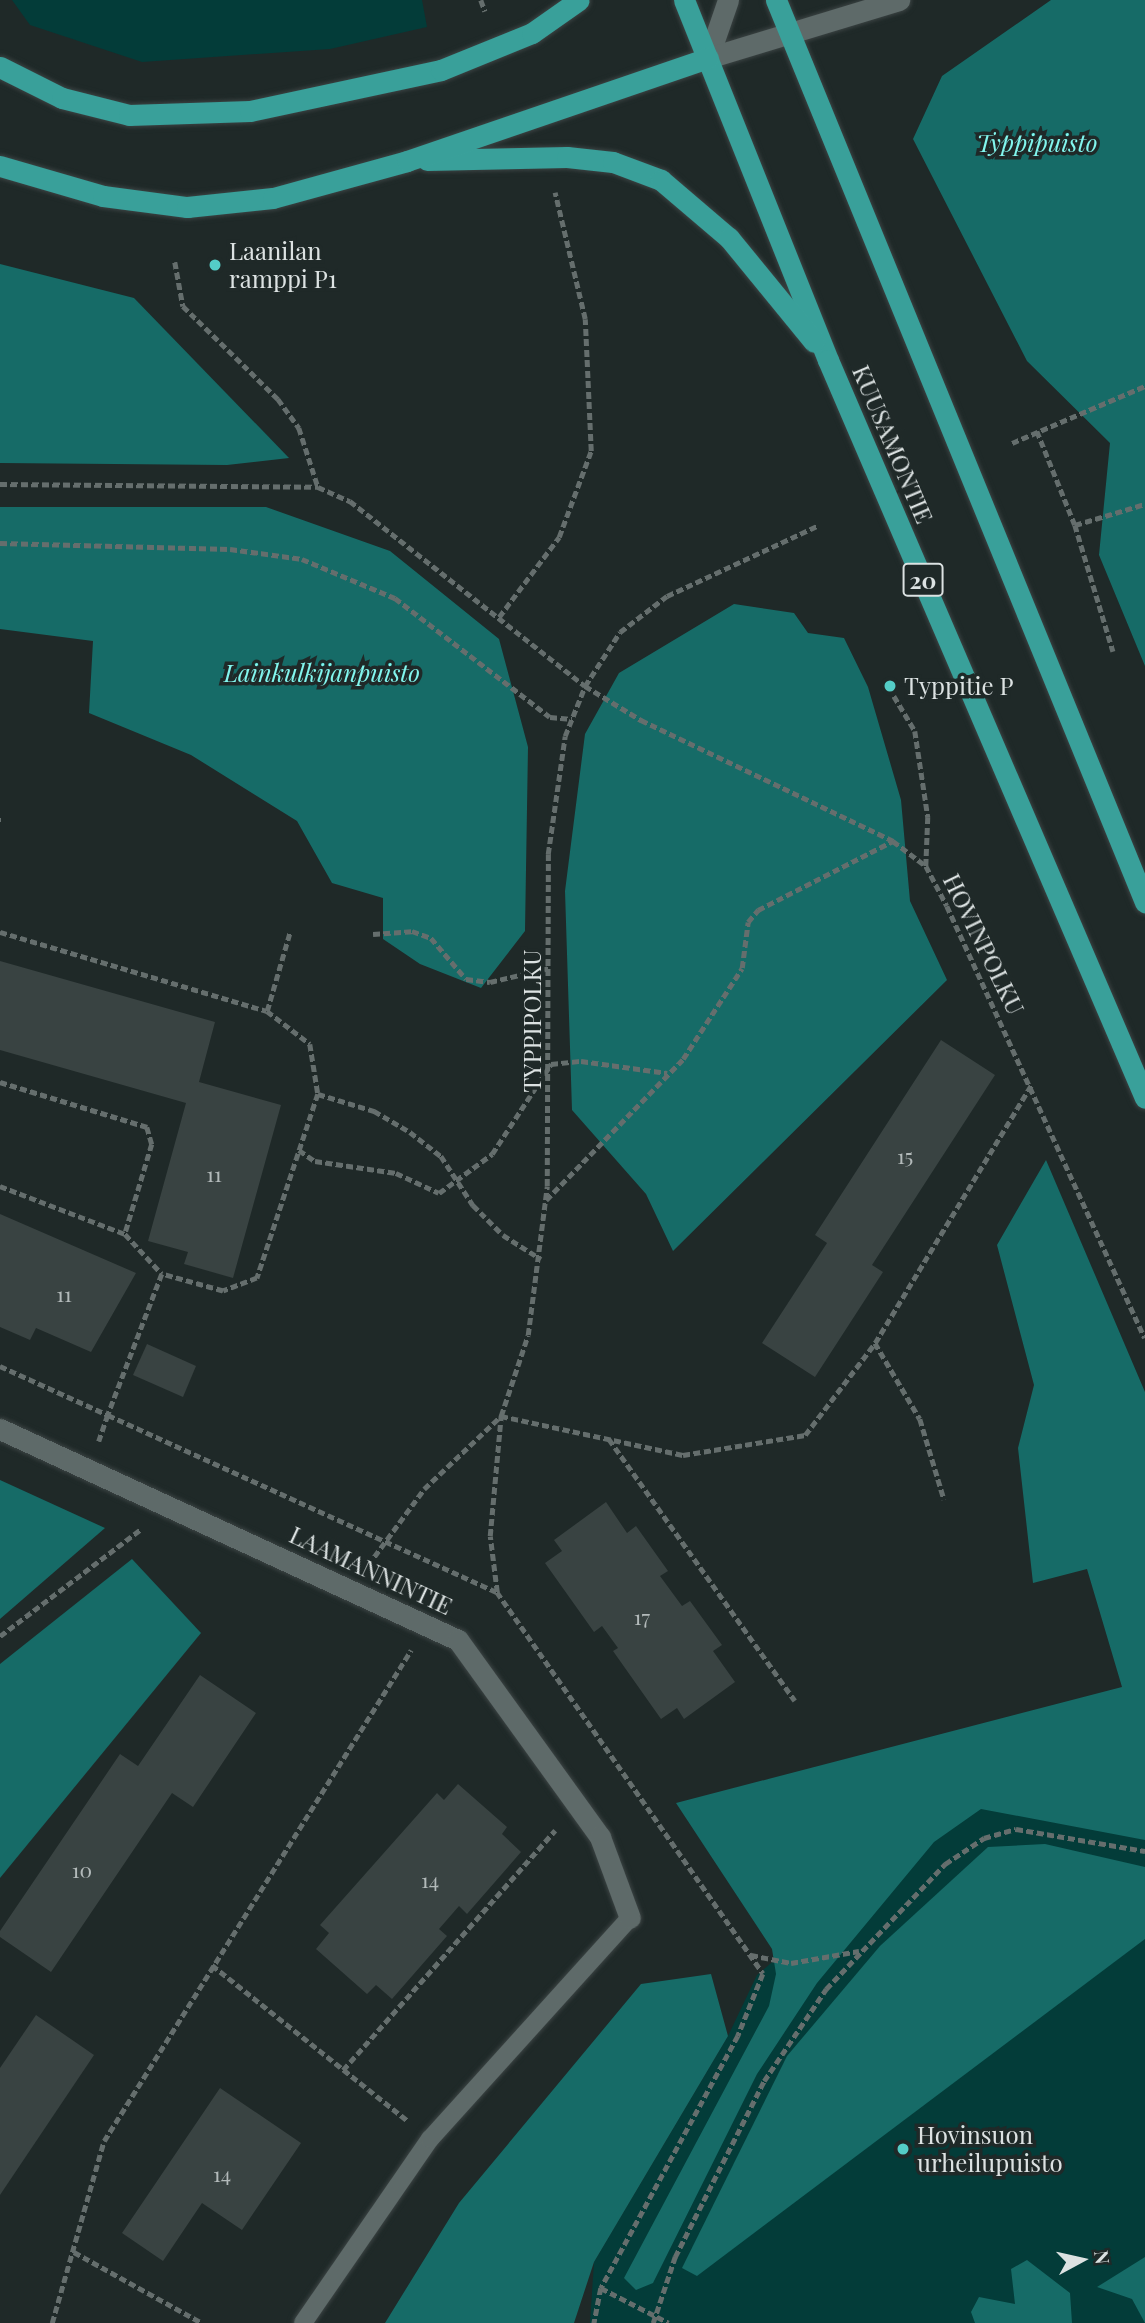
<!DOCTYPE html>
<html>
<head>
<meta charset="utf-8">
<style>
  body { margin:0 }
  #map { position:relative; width:1145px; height:2323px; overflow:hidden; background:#1f2928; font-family:"Playfair Display",serif }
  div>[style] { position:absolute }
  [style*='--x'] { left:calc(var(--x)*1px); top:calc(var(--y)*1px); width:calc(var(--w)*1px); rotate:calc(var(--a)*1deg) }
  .green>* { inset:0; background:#033c39 }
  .forest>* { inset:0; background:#166b67 }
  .building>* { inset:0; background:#394342 }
  .path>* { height:4.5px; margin-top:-2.25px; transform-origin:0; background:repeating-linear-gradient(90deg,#656e6d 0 7px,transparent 0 10.5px) }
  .roads { filter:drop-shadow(0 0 2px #3b4343) drop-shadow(0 0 2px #3b4343) }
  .lane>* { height:18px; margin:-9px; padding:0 9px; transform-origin:9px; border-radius:9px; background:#5e6a69 }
  .street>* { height:21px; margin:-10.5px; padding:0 10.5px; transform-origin:10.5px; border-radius:10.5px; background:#5e6a69 }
  .highway>* { height:21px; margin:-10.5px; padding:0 10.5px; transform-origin:10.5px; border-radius:10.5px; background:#39a09a }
  .dots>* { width:19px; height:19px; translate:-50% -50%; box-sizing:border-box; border:4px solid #1f2928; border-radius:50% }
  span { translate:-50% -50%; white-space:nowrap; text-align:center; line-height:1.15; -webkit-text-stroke:7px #1f2928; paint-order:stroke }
  .number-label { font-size:21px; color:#b3baba }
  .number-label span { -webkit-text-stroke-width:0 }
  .shield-label span { padding:2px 5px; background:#1f2928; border:2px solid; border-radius:5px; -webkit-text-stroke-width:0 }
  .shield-label { font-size:23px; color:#dce2e2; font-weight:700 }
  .park-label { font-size:24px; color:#82f6ee; font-style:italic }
  .poi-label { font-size:24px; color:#dce2e2 }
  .left { translate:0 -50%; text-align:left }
  .street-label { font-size:24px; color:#dce2e2 }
  .north { position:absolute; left:1047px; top:2225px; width:70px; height:70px; -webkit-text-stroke:5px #1f2928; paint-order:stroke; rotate:82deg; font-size:19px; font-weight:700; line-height:28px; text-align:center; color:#dce2e2 }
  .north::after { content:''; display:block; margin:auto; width:24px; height:32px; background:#dce2e2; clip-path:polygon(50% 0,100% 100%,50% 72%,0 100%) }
</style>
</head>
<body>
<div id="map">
  <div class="green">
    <div style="clip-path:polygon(12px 0,422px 0,427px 27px,330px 49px,142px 62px,30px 25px)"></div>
    <div style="clip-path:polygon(1145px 1754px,1145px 2323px,590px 2323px,594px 2262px,728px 2036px,757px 1975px,984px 1781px)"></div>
  </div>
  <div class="forest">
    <div style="clip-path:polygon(1051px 0,1145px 0,1145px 666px,1099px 555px,1110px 443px,1027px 361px,913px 139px,942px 76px)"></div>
    <div style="clip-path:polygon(0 264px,134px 298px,289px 458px,227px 465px,0 463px)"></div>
    <div style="clip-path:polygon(0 507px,266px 507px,390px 551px,499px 639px,528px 747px,525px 931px,481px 988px,420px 964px,383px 939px,383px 898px,332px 883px,297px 821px,191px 755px,89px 713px,93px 641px,0 629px)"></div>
    <div style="clip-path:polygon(734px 604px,794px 613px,808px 633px,844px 638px,868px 687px,901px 800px,910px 901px,947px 980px,673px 1251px,646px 1194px,572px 1110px,565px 891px,585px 734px,619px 673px)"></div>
    <div style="clip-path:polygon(1046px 1160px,1145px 1392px,1145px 1840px,981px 1809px,934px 1842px,817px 1983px,757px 2074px,653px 2283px,636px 2290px,624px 2278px,769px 2006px,776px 1974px,772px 1949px,676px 1803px,1122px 1687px,1087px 1569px,1033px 1583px,1018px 1448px,1034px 1385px,997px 1245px)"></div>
    <div style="clip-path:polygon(0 1480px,105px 1528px,0 1619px)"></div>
    <div style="clip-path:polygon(132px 1559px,201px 1633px,0 1878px,0 1664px)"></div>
    <div style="clip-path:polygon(1045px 1844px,1145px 1867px,1145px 1939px,697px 2276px,682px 2268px,787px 2056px,880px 1946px,988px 1847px)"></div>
    <div style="clip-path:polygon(711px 1974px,728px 2036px,594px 2262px,574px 2323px,385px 2323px,459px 2203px,641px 1984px)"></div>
    <div style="clip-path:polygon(1145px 2257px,1145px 2323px,1132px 2299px,1097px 2287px)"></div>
    <div style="clip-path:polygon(1027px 2260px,1070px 2293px,1072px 2323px,975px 2323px,971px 2312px,979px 2297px,1015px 2304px,1011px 2269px)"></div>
  </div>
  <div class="building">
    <div style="clip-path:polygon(0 961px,215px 1022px,199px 1082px,281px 1105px,233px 1278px,184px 1264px,188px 1252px,148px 1241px,186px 1103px,0 1050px)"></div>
    <div style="clip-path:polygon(941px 1040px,995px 1075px,872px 1265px,883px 1272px,815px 1377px,762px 1343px,827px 1243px,815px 1235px)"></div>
    <div style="clip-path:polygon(0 1214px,136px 1273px,91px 1352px,36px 1328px,30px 1340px,0 1327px)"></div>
    <div style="clip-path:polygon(147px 1344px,196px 1366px,183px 1397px,133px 1375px)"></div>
    <div style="clip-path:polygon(606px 1502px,627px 1533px,636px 1526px,668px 1571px,660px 1576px,682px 1606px,690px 1601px,722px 1645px,713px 1651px,735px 1682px,684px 1719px,677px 1708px,661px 1719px,613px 1651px,618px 1648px,602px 1626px,594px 1632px,545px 1563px,562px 1551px,554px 1540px)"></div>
    <div style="clip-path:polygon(200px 1675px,256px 1713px,193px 1807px,172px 1793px,51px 1972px,0 1937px,0 1931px,120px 1754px,138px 1766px)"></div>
    <div style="clip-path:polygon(458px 1784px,507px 1827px,502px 1834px,521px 1852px,467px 1914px,459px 1906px,439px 1929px,447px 1936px,392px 1999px,376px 1985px,367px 1994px,316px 1949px,329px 1933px,320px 1925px,437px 1793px,444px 1800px)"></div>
    <div style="clip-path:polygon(36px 2015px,94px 2055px,0 2195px,0 2068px)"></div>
    <div style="clip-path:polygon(220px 2088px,301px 2143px,242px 2230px,202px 2203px,163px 2261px,122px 2233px)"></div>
  </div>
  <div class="path">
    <div style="--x:481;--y:0;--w:12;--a:70"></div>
    <div style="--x:175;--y:262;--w:45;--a:79.7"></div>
    <div style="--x:183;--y:306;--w:133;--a:44.4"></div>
    <div style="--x:278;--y:399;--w:36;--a:54"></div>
    <div style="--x:299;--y:428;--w:62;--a:72.1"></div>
    <div style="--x:1037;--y:431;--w:101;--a:68"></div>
    <div style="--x:1075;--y:525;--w:73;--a:-16.7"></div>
    <div style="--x:1012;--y:443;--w:145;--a:-23.2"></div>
    <div style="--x:0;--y:484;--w:318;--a:0.5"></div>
    <div style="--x:318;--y:487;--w:35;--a:24"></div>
    <div style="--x:350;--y:501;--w:299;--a:38.2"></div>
    <div style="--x:585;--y:686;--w:66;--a:31.3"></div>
    <div style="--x:641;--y:720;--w:280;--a:25.6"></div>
    <div style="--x:893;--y:841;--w:41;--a:37.1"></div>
    <div style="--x:926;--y:866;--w:45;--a:62.3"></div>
    <div style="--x:947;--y:906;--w:475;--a:65.4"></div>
    <div style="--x:1075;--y:525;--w:132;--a:73.2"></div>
    <div style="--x:0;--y:543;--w:230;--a:1.5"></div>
    <div style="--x:230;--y:549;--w:73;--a:7.9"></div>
    <div style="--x:302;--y:559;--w:101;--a:22.8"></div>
    <div style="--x:395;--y:598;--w:195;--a:37.5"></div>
    <div style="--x:550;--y:717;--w:22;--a:5"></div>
    <div style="--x:499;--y:617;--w:100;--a:-53.1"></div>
    <div style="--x:559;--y:537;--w:92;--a:-69.6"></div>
    <div style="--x:591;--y:451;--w:132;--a:-92.6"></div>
    <div style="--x:585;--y:319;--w:130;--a:-103.4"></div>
    <div style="--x:894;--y:696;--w:41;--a:59"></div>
    <div style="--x:915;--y:731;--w:87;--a:81.4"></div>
    <div style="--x:928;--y:817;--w:49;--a:92.3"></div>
    <div style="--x:0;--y:820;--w:1;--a:0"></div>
    <div style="--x:0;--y:932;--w:278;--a:16.5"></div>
    <div style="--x:267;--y:1011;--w:54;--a:37.5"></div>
    <div style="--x:310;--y:1044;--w:51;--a:80.9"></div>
    <div style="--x:318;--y:1094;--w:194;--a:108.3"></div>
    <div style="--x:257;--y:1278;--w:36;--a:159"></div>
    <div style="--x:223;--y:1291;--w:63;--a:-164.4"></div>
    <div style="--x:162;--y:1274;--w:151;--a:111"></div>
    <div style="--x:108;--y:1415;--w:427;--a:24.5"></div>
    <div style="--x:497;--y:1592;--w:465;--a:55.1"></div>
    <div style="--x:763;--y:1974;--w:67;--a:112"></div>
    <div style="--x:738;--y:2036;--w:287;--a:118.5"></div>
    <div style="--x:601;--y:2288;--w:36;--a:101"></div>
    <div style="--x:373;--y:934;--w:39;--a:-4"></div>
    <div style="--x:412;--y:931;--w:20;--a:20"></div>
    <div style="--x:431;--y:938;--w:54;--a:49.5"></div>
    <div style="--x:466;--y:979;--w:24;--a:7"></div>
    <div style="--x:490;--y:982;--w:61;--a:-13.3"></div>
    <div style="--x:267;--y:1011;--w:82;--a:-73.8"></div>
    <div style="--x:0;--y:1082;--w:154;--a:17"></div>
    <div style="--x:147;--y:1127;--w:18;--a:74"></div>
    <div style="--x:152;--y:1144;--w:94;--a:106.7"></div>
    <div style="--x:318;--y:1094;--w:59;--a:16.9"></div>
    <div style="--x:374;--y:1111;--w:42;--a:30.3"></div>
    <div style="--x:410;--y:1132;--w:39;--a:38"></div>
    <div style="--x:441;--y:1156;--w:59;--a:56.9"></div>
    <div style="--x:473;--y:1205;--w:42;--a:45"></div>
    <div style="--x:503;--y:1235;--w:45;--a:32.3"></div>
    <div style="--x:299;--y:1150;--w:19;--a:35"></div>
    <div style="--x:315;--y:1161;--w:82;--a:8.4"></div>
    <div style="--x:396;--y:1173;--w:47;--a:24.9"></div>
    <div style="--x:439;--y:1193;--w:66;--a:-36.3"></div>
    <div style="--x:492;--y:1154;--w:108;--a:-56.8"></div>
    <div style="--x:551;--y:1064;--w:30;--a:-6"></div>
    <div style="--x:581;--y:1061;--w:87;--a:7.9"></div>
    <div style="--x:0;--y:1186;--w:134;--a:21"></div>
    <div style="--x:125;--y:1234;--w:54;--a:47.2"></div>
    <div style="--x:546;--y:1200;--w:197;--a:-45.8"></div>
    <div style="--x:683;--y:1059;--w:108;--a:-57"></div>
    <div style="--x:742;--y:968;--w:46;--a:-82.6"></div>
    <div style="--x:748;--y:922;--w:16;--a:-50"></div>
    <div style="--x:758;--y:910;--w:152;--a:-27.1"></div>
    <div style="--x:875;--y:1343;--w:88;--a:59.4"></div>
    <div style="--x:920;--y:1419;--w:84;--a:73.3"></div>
    <div style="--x:0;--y:1366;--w:119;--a:24.4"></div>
    <div style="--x:108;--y:1415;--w:28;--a:109"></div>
    <div style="--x:609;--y:1439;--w:321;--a:54.6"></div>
    <div style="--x:368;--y:1565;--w:94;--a:-53.6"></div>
    <div style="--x:424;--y:1489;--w:106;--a:-43.5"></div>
    <div style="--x:501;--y:1416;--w:85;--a:-71.6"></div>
    <div style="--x:528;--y:1335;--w:150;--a:-82.7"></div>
    <div style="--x:547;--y:1186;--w:332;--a:-89.8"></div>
    <div style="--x:548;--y:854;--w:119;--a:-81.8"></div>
    <div style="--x:565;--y:736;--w:54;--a:-68.2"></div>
    <div style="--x:585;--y:686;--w:64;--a:-57.1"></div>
    <div style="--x:620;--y:632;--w:59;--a:-37.5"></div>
    <div style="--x:667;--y:596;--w:166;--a:-25"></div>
    <div style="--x:497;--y:1592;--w:56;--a:-97.1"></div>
    <div style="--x:490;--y:1536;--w:121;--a:-84.8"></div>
    <div style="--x:501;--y:1416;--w:186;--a:12.1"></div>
    <div style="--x:683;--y:1455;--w:124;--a:-9.3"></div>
    <div style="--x:805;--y:1435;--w:116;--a:-52.7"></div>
    <div style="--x:875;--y:1343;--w:303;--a:-58.8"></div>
    <div style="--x:0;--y:1636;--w:177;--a:-37.2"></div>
    <div style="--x:751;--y:1955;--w:41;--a:11.3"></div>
    <div style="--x:791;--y:1963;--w:69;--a:-10"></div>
    <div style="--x:212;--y:1965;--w:251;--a:38.5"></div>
    <div style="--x:343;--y:2070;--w:320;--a:-48.5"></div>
    <div style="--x:74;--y:2252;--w:146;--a:29"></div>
    <div style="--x:601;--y:2288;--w:76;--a:27.2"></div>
    <div style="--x:52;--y:2323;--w:189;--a:-74.1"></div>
    <div style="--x:104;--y:2141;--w:579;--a:-57.98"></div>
    <div style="--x:653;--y:2323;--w:70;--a:-71.6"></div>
    <div style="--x:675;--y:2257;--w:197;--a:-63.2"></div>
    <div style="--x:764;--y:2081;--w:111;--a:-56"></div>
    <div style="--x:826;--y:1989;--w:173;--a:-46.4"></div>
    <div style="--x:945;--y:1864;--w:47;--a:-33.7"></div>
    <div style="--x:984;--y:1838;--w:33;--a:-16"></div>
    <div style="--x:1016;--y:1829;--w:131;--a:9.7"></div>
  </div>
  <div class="roads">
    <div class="lane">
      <div style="--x:303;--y:2323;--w:224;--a:-55.4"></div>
      <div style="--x:430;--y:2139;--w:298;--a:-47.9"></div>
    </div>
    <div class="street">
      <div style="--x:728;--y:0;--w:61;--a:109"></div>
      <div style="--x:708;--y:58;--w:200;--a:-16.9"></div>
      <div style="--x:0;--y:1429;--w:504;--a:24.74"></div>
      <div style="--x:458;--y:1640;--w:243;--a:54.2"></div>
      <div style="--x:600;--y:1837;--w:86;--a:69.7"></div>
    </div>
    <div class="highway">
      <div style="--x:684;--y:0;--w:388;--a:68.2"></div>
      <div style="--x:828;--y:360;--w:803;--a:66.75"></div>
      <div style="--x:776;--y:0;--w:975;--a:67.75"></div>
      <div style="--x:0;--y:67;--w:69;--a:26.6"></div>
      <div style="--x:62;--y:98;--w:69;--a:14.2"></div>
      <div style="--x:129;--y:115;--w:121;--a:-1.9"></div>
      <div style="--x:250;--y:111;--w:195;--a:-12.1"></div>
      <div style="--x:441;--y:70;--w:98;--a:-22.1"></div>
      <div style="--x:532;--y:33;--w:57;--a:-35.1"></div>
      <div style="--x:427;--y:160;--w:140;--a:-1.2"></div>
      <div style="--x:567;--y:157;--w:46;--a:6.2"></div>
      <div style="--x:613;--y:162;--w:51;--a:20.6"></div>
      <div style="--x:661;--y:180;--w:89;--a:40.5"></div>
      <div style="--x:729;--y:238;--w:134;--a:50.7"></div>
      <div style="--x:0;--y:166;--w:107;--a:16.2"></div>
      <div style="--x:103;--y:196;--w:85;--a:7.5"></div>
      <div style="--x:187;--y:207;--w:86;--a:-6"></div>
      <div style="--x:273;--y:198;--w:139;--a:-15.4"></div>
      <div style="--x:407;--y:161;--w:318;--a:-18.9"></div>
    </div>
  </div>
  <div class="dots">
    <div style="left:215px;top:265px;background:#54cdc7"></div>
    <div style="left:890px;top:686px;background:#54cdc7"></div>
    <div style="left:903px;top:2149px;background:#54cdc7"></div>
  </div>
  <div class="number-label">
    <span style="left:905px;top:1155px">15</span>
    <span style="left:214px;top:1173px">11</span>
    <span style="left:64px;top:1293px">11</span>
    <span style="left:642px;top:1616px">17</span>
    <span style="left:82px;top:1869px">10</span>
    <span style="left:430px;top:1879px">14</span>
    <span style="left:222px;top:2173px">14</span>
  </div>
  <div class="shield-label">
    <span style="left:923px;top:580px">20</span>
  </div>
  <div class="park-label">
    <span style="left:1037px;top:143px">Typpipuisto</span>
    <span style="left:322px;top:673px">Lainkulkijanpuisto</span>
  </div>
  <div class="poi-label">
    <span class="left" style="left:229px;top:265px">Laanilan<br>ramppi P1</span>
    <span class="left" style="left:904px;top:686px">Typpitie P</span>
    <span class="left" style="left:917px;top:2149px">Hovinsuon<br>urheilupuisto</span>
  </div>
  <div class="street-label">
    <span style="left:893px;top:444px;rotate:67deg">KUUSAMONTIE</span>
    <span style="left:984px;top:944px;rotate:64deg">HOVINPOLKU</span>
    <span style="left:532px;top:1021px;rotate:-90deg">TYPPIPOLKU</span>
    <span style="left:371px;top:1570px;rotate:25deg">LAAMANNINTIE</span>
  </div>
  <div class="north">N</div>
</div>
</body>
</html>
